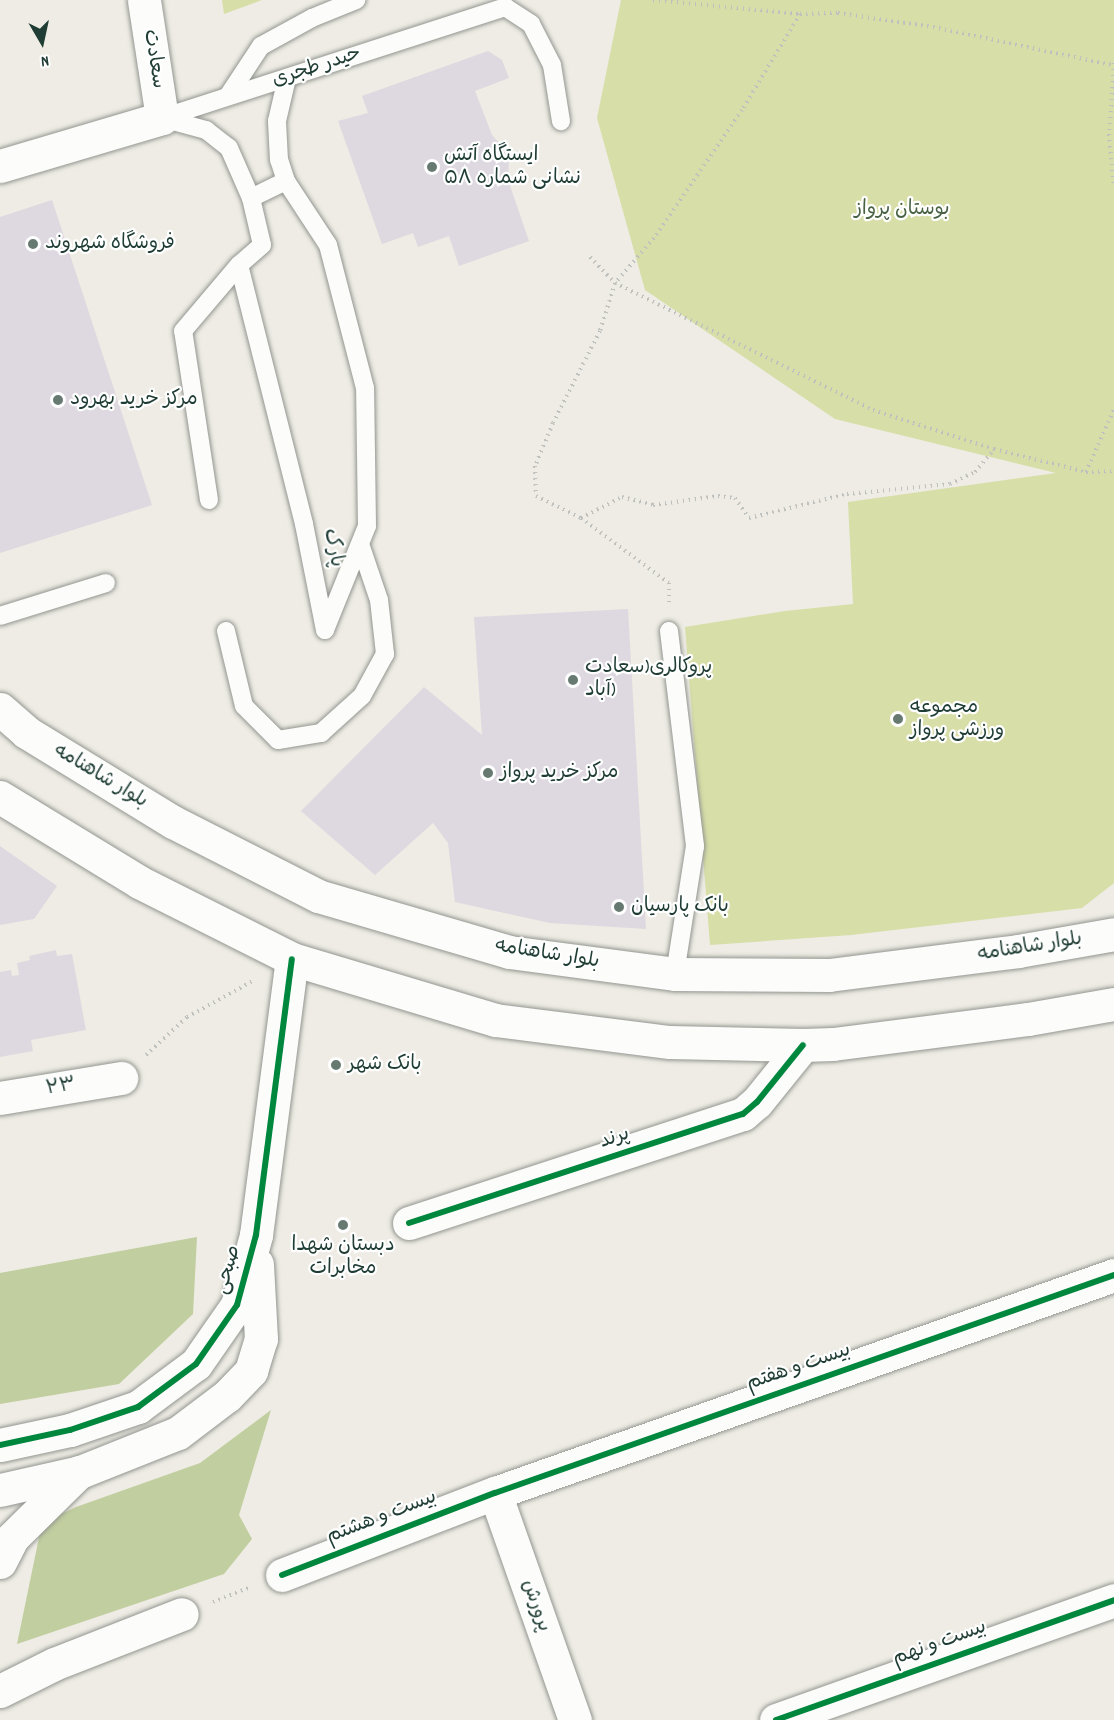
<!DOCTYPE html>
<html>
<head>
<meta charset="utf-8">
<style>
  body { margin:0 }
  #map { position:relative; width:1114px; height:1720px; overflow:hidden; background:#eeece4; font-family:Dekko,"Playpen Sans Arabic",sans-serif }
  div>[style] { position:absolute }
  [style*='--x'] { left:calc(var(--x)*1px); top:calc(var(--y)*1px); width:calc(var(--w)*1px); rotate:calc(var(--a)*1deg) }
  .green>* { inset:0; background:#d8dea7 }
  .forest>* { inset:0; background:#c1ce9f }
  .building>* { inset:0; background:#ded8e0 }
  .path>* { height:4px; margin-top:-2px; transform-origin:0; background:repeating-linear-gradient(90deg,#bec1be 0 1.5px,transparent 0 6px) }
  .roads { filter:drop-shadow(0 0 2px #929690) drop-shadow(0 0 2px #929690) }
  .lane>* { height:18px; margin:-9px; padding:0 9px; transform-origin:9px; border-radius:9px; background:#fcfcfb }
  .street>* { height:33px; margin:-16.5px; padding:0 16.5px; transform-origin:16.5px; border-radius:16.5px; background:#fcfcfb }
  .secondary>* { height:33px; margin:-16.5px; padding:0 16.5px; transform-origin:16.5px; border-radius:16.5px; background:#fcfcfb }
  .cycleway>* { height:6px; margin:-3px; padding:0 3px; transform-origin:3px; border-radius:3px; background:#00873e }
  .dots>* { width:16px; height:16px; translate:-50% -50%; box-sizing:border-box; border:3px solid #fff; border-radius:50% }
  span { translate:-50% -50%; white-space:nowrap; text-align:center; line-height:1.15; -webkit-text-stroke:4.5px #fff; paint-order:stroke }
  .street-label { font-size:20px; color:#1f3d34 }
  .poi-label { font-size:20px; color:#1f3d34 }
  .left { translate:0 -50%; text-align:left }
  .park-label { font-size:20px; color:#496244 }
  .north { position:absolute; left:12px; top:12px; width:60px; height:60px; -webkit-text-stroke:4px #fff; paint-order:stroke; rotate:171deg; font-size:16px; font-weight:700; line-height:24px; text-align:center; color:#1f3d34 }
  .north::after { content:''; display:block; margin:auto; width:21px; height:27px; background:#1f3d34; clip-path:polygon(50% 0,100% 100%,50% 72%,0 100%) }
</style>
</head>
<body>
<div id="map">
  <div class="green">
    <div style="clip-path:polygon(222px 0,262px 0,224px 14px)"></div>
    <div style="clip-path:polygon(621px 0,1114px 0,1114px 883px,1082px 908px,851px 935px,710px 945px,685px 627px,785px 611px,853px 604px,848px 502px,1056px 473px,835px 419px,645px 290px,597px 118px)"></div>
  </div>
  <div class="forest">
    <div style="clip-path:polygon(197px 1237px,193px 1314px,119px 1384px,0 1404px,0 1273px)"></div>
    <div style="clip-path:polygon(271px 1410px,239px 1515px,252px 1539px,224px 1574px,17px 1644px,42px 1523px,76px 1507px,200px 1463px)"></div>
  </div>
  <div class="building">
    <div style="clip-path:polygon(488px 51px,502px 60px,509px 78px,475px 91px,492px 135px,509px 154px,508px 180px,529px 241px,459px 266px,449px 236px,418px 247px,413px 233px,382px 244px,338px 121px,368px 113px,362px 96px)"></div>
    <div style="clip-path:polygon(52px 200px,152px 505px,0 553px,0 217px)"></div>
    <div style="clip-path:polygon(628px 609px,646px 929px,550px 923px,455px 902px,448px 843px,433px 823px,375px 875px,301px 811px,424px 687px,482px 735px,474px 617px)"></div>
    <div style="clip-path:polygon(0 846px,57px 886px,34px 919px,0 925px)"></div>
    <div style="clip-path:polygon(56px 950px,57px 956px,72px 954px,86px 1030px,31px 1040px,33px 1051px,0 1057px,0 972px,11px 970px,12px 976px,19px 975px,17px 963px,30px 960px,29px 956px)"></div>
  </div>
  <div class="path">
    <div style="--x:653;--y:0;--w:148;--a:5.4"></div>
    <div style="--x:800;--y:14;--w:38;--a:-2"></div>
    <div style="--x:838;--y:13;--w:96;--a:8.4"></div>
    <div style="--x:933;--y:27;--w:183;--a:12"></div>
    <div style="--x:800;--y:14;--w:112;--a:121.1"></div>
    <div style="--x:742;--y:110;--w:155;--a:124.5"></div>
    <div style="--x:654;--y:238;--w:60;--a:130.9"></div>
    <div style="--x:615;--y:283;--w:50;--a:107.4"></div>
    <div style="--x:600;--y:331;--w:103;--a:117.1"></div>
    <div style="--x:553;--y:423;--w:47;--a:112.7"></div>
    <div style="--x:535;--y:466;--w:30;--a:88"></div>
    <div style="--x:536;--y:496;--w:50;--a:26.1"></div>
    <div style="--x:581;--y:518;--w:46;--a:-27.1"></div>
    <div style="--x:622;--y:497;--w:32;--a:14"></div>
    <div style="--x:653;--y:505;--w:66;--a:-7.9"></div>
    <div style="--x:718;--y:496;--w:17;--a:7"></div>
    <div style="--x:735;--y:498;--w:24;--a:55"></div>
    <div style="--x:749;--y:518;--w:101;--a:-13.8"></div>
    <div style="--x:847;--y:494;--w:103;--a:-5.5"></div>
    <div style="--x:950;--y:484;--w:28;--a:-26"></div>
    <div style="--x:975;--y:472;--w:30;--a:-50"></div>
    <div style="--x:1114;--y:63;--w:71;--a:94"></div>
    <div style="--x:1109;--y:134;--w:54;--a:84.7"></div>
    <div style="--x:590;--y:257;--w:36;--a:46"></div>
    <div style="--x:615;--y:283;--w:288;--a:26.2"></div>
    <div style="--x:873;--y:410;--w:127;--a:17.9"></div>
    <div style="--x:994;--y:449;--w:95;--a:14"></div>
    <div style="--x:1086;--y:472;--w:28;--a:-2"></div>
    <div style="--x:1086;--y:472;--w:69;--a:-66"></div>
    <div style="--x:581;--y:518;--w:109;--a:36.5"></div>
    <div style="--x:669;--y:583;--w:22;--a:90"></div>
    <div style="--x:146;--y:1055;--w:56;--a:-42.8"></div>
    <div style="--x:187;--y:1017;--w:75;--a:-28.6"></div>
    <div style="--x:213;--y:1602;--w:41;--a:-21.5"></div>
  </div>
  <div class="roads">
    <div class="lane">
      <div style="--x:228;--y:96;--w:60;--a:-56.6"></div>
      <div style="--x:261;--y:46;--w:58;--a:-28.8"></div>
      <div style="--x:312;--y:18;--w:48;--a:-22.2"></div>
      <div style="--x:162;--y:118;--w:361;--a:-17.9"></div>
      <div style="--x:505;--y:7;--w:31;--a:33"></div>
      <div style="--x:531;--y:24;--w:46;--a:62.9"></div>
      <div style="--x:552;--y:65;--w:57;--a:80.9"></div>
      <div style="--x:162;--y:118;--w:46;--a:15.3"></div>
      <div style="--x:206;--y:130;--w:29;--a:38"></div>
      <div style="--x:229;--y:148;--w:55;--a:66.3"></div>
      <div style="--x:251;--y:198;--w:48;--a:76.8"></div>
      <div style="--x:262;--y:245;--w:30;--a:139"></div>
      <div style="--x:251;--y:198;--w:39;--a:-26"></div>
      <div style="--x:209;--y:500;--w:171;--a:-98.7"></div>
      <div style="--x:183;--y:331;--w:87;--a:-49.7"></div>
      <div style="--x:239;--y:265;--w:267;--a:75.9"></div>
      <div style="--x:304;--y:524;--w:108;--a:78.8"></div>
      <div style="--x:325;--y:630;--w:112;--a:-68"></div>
      <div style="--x:367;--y:526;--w:138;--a:-90.8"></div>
      <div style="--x:365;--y:388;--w:148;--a:-104.5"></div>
      <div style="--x:328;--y:245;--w:77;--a:-123.3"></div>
      <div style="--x:286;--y:181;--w:22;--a:-108"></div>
      <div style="--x:279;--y:160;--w:39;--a:-93"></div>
      <div style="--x:277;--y:121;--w:44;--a:-76.9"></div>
      <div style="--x:0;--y:616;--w:111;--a:-17.3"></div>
      <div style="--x:226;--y:631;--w:77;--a:76.5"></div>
      <div style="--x:244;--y:706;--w:48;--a:45"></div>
      <div style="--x:278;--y:740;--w:44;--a:-9.2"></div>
      <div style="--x:321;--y:733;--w:55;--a:-42.1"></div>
      <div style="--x:362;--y:696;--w:48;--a:-61.3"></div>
      <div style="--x:385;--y:654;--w:54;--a:-96.3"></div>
      <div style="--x:379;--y:600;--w:59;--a:-108.7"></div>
      <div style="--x:669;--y:631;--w:217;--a:83.1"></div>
      <div style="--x:695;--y:846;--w:130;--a:98.9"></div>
    </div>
    <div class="street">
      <div style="--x:0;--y:166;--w:169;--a:-16.5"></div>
      <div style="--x:162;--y:118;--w:119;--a:-98.7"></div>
      <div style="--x:0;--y:1098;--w:123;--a:-9.4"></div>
      <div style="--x:409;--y:1223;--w:351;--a:-18.1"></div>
      <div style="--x:743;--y:1114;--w:18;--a:-41"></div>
      <div style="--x:757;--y:1102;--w:73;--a:-51.1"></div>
      <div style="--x:495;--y:1493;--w:241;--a:70.6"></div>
      <div style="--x:282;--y:1575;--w:228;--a:-21.1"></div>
      <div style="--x:495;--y:1493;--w:656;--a:-19.4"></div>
      <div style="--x:0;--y:1691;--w:60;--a:-26.6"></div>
      <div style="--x:54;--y:1664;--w:137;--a:-21.3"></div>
      <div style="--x:776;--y:1720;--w:359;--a:-19.5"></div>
    </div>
    <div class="secondary">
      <div style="--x:0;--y:709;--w:35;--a:41"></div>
      <div style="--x:26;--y:732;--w:172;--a:31.5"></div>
      <div style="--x:173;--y:822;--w:163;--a:27"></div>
      <div style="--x:318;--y:896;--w:199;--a:16.3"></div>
      <div style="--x:509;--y:952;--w:167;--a:7.5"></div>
      <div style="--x:675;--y:974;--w:154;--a:0.4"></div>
      <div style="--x:829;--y:975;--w:191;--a:-7.2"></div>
      <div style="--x:1018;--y:951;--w:97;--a:-10"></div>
      <div style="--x:0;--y:797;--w:163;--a:31.4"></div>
      <div style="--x:139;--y:882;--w:171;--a:26.7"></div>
      <div style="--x:292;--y:959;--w:212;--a:16.7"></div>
      <div style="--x:495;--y:1020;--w:176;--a:7.2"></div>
      <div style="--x:670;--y:1042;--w:133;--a:1.3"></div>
      <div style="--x:803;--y:1045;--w:30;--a:-2"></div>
      <div style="--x:833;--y:1044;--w:197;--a:-7.3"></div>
      <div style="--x:1028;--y:1019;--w:87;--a:-9.9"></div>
      <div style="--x:0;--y:1445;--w:72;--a:-12.1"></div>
      <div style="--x:70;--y:1430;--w:72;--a:-18.7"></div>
      <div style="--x:138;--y:1407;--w:72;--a:-36.6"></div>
      <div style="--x:196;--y:1364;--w:72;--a:-55.2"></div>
      <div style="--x:237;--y:1305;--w:73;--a:-74.8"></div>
      <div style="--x:256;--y:1235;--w:278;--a:-82.6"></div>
      <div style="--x:0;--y:1490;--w:82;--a:-12.7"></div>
      <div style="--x:80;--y:1472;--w:105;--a:-21.7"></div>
      <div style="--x:178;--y:1433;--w:61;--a:-37.1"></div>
      <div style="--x:227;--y:1396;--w:35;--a:-46"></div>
      <div style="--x:251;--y:1371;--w:34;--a:-73"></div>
      <div style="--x:261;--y:1339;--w:75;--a:-93.1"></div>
      <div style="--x:0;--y:1562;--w:27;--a:-63"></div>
      <div style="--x:12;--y:1538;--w:94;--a:-44.6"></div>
    </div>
  </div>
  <div class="cycleway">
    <div style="--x:409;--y:1223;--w:351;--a:-18.1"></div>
    <div style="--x:743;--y:1114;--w:18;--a:-41"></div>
    <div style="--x:757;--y:1102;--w:73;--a:-51.1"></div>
    <div style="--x:0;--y:1445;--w:72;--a:-12.1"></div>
    <div style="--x:70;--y:1430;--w:72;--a:-18.7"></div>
    <div style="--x:138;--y:1407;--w:72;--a:-36.6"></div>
    <div style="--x:196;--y:1364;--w:72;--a:-55.2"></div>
    <div style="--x:237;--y:1305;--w:73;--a:-74.8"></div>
    <div style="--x:256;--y:1235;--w:278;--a:-82.6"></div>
    <div style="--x:282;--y:1575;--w:228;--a:-21.1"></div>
    <div style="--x:495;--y:1493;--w:656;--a:-19.4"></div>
    <div style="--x:776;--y:1720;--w:359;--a:-19.5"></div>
  </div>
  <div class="dots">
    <div style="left:432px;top:167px;background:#677a72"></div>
    <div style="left:33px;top:244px;background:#677a72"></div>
    <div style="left:58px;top:400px;background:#677a72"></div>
    <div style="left:573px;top:680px;background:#677a72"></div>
    <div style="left:898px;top:719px;background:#677a72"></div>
    <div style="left:488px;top:773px;background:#677a72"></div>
    <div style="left:619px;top:907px;background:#677a72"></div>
    <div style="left:336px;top:1065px;background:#677a72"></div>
    <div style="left:343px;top:1225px;background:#677a72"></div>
  </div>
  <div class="street-label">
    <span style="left:153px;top:59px;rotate:81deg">سعادت</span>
    <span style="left:317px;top:68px;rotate:-18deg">حیدر طجری</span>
    <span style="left:332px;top:548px;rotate:79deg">پارک</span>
    <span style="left:100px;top:777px;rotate:31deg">بلوار شاهنامه</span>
    <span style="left:1030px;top:948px;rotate:-9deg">بلوار شاهنامه</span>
    <span style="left:547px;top:955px;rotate:9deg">بلوار شاهنامه</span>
    <span style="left:61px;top:1088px;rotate:-9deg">۲۳</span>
    <span style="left:615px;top:1139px;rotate:-18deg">پرند</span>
    <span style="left:229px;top:1270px;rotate:-74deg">صبحی</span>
    <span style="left:799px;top:1368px;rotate:-19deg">بیست و هفتم</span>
    <span style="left:382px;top:1518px;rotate:-21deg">بیست و هشتم</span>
    <span style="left:535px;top:1606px;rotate:71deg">پرورش</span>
    <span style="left:940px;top:1644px;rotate:-20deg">بیست و نهم</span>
  </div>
  <div class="poi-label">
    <span class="left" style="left:444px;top:168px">ایستگاه آتش<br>نشانی شماره ۵۸</span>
    <span class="left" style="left:45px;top:244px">فروشگاه شهروند</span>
    <span class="left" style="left:70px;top:400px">مرکز خرید بهرود</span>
    <span class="left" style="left:585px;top:680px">پروکالری(سعادت<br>آباد)</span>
    <span class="left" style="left:910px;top:720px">مجموعه<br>ورزشی پرواز</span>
    <span class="left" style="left:500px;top:773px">مرکز خرید پرواز</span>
    <span class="left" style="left:631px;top:907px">بانک پارسیان</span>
    <span class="left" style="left:348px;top:1065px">بانک شهر</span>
    <span style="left:343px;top:1258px">دبستان شهدا<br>مخابرات</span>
  </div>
  <div class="park-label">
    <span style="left:902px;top:210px">بوستان پرواز</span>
  </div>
  <div class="north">N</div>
</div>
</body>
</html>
